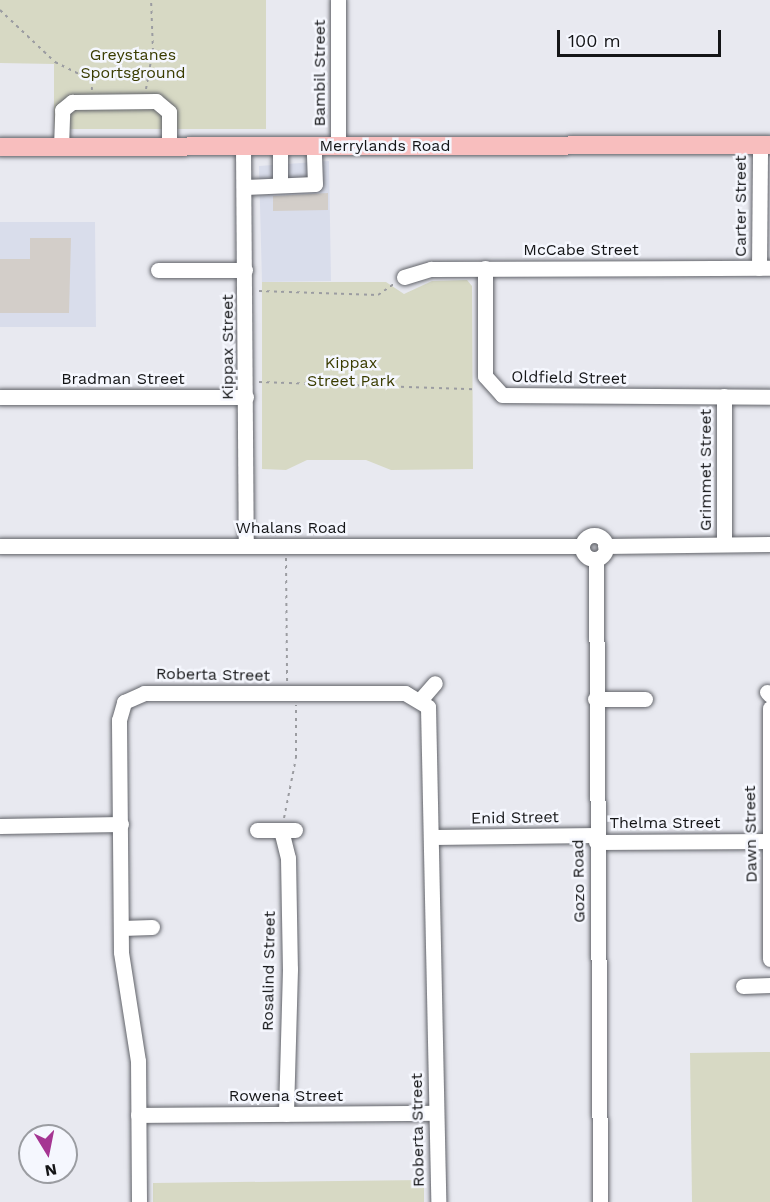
<!DOCTYPE html>
<html>
<head>
<meta charset="utf-8">
<style>
  body { margin:0 }
  #map { position:relative; width:770px; height:1202px; overflow:hidden; background:#e8e9f0; font-family:"Work Sans",sans-serif }
  div>[style] { position:absolute }
  [style*='--x'] { left:calc(var(--x)*1px); top:calc(var(--y)*1px); width:calc(var(--w)*1px); rotate:calc(var(--a)*1deg) }
  .built>* { inset:0; background:#d9ddeb }
  .green>* { inset:0; background:#d7d9c4 }
  .building>* { inset:0; background:#d3cec9 }
  .path>* { height:2px; margin-top:-1px; transform-origin:0; background:repeating-linear-gradient(90deg,#9b9ca1 0 3px,transparent 0 7.5px) }
  .roads { filter:drop-shadow(0 0 2px #616369) drop-shadow(0 0 2px #616369) }
  .minor>* { height:15px; margin:-7.5px; padding:0 7.5px; transform-origin:7.5px; border-radius:7.5px; background:#fff }
  .minor>.ring { margin:-7.5px; padding:0; box-sizing:content-box; background:none; border:15px solid #fff; border-radius:50% }
  .major>* { height:18px; margin:-9px; padding:0 9px; transform-origin:9px; border-radius:9px; background:#f8bebe }
  span { translate:-50% -50%; white-space:nowrap; text-align:center; line-height:1.15; -webkit-text-stroke:5px #f5f7fe; paint-order:stroke }
  .park-label { font-size:16px; color:#3a3c00 }
  .street-label { font-size:16px; color:#141517 }
  .north { position:absolute; left:18px; top:1124px; width:60px; height:60px; box-sizing:border-box; background:#f5f7fe; border:2px solid #9b9da2; border-radius:50%; rotate:170deg; font-size:16px; font-weight:700; line-height:24px; text-align:center; color:#141517 }
  .north::after { content:''; display:block; margin:auto; width:21px; height:27px; background:#a53592; clip-path:polygon(50% 0,100% 100%,50% 72%,0 100%) }
  .scale { position:absolute; left:557px; top:30px; width:164px; height:27px; box-sizing:border-box; border:3px solid #141517; border-top:0; padding-left:8px; font-size:18px; line-height:21px; white-space:nowrap; color:#141517; -webkit-text-stroke:4px #f5f7fe; paint-order:stroke }
</style>
</head>
<body>
<div id="map">
  <div class="built">
    <div style="clip-path:polygon(329px 161px,331px 281px,262px 282px,259px 166px)"></div>
    <div style="clip-path:polygon(0 222px,95px 222px,96px 327px,0 327px)"></div>
  </div>
  <div class="green">
    <div style="clip-path:polygon(0 0,266px 0,266px 129px,54px 129px,54px 64px,0 63px)"></div>
    <div style="clip-path:polygon(467px 280px,472px 286px,473px 469px,391px 470px,366px 460px,307px 460px,286px 470px,262px 469px,262px 282px,386px 282px,404px 294px,432px 281px)"></div>
    <div style="clip-path:polygon(770px 1052px,770px 1202px,692px 1202px,690px 1053px)"></div>
    <div style="clip-path:polygon(424px 1180px,424px 1202px,153px 1202px,153px 1183px)"></div>
  </div>
  <div class="building">
    <div style="clip-path:polygon(328px 193px,328px 210px,273px 211px,273px 196px)"></div>
    <div style="clip-path:polygon(30px 238px,71px 238px,69px 313px,0 313px,0 259px,30px 259px)"></div>
  </div>
  <div class="path">
    <div style="--x:0;--y:10;--w:76;--a:43.4"></div>
    <div style="--x:55;--y:62;--w:40;--a:26.6"></div>
    <div style="--x:91;--y:80;--w:10;--a:84"></div>
    <div style="--x:146;--y:89;--w:39;--a:-80"></div>
    <div style="--x:153;--y:51;--w:51;--a:-92.2"></div>
    <div style="--x:259;--y:291;--w:119;--a:1.9"></div>
    <div style="--x:378;--y:295;--w:19;--a:-35"></div>
    <div style="--x:259;--y:382;--w:215;--a:1.9"></div>
    <div style="--x:286;--y:558;--w:123;--a:89.5"></div>
    <div style="--x:284;--y:818;--w:61;--a:-78.7"></div>
    <div style="--x:296;--y:758;--w:53;--a:-90"></div>
  </div>
  <div class="roads">
    <div class="minor">
      <div style="--x:338;--y:146;--w:146;--a:-90"></div>
      <div style="--x:61;--y:147;--w:37;--a:-88"></div>
      <div style="--x:62;--y:110;--w:13;--a:-39"></div>
      <div style="--x:72;--y:102;--w:84;--a:-0.7"></div>
      <div style="--x:156;--y:101;--w:17;--a:40"></div>
      <div style="--x:169;--y:112;--w:35;--a:90"></div>
      <div style="--x:243;--y:147;--w:399;--a:89.6"></div>
      <div style="--x:280;--y:147;--w:38;--a:90"></div>
      <div style="--x:245;--y:187;--w:70;--a:-2.5"></div>
      <div style="--x:315;--y:184;--w:37;--a:-92"></div>
      <div style="--x:485;--y:268;--w:108;--a:90"></div>
      <div style="--x:485;--y:376;--w:25;--a:48"></div>
      <div style="--x:502;--y:395;--w:268;--a:0.4"></div>
      <div style="--x:759;--y:268;--w:123;--a:-89.5"></div>
      <div style="--x:158;--y:270;--w:87;--a:0"></div>
      <div style="--x:404;--y:277;--w:28;--a:-17"></div>
      <div style="--x:431;--y:269;--w:339;--a:-0.2"></div>
      <div style="--x:0;--y:397;--w:246;--a:0"></div>
      <div class="ring" style="left:582px;top:535px;width:9px;height:9px"></div>
      <div style="--x:724;--y:544;--w:148;--a:-90"></div>
      <div style="--x:0;--y:546;--w:582;--a:0"></div>
      <div style="--x:605;--y:546;--w:165;--a:-0.7"></div>
      <div style="--x:596;--y:559;--w:643;--a:89.64"></div>
      <div style="--x:767;--y:692;--w:4;--a:45"></div>
      <div style="--x:421;--y:699;--w:21;--a:-49"></div>
      <div style="--x:595;--y:699;--w:50;--a:0"></div>
      <div style="--x:770;--y:708;--w:251;--a:90"></div>
      <div style="--x:0;--y:826;--w:121;--a:-0.9"></div>
      <div style="--x:257;--y:830;--w:38;--a:0"></div>
      <div style="--x:281;--y:830;--w:29;--a:76"></div>
      <div style="--x:288;--y:858;--w:111;--a:89"></div>
      <div style="--x:290;--y:969;--w:145;--a:91.6"></div>
      <div style="--x:433;--y:837;--w:163;--a:-0.7"></div>
      <div style="--x:596;--y:842;--w:173;--a:-0.3"></div>
      <div style="--x:122;--y:928;--w:30;--a:-2"></div>
      <div style="--x:743;--y:986;--w:27;--a:-2"></div>
      <div style="--x:138;--y:1115;--w:297;--a:-0.4"></div>
      <div style="--x:139;--y:1202;--w:141;--a:-90.4"></div>
      <div style="--x:138;--y:1061;--w:110;--a:-98.9"></div>
      <div style="--x:121;--y:952;--w:232;--a:-90.5"></div>
      <div style="--x:119;--y:720;--w:19;--a:-74"></div>
      <div style="--x:124;--y:702;--w:22;--a:-24"></div>
      <div style="--x:144;--y:693;--w:261;--a:0"></div>
      <div style="--x:405;--y:693;--w:27;--a:31"></div>
      <div style="--x:428;--y:707;--w:495;--a:88.8"></div>
    </div>
    <div class="major">
      <div style="--x:0;--y:147;--w:770;--a:-0.15"></div>
    </div>
  </div>
  <div class="park-label">
    <span style="left:133px;top:64px">Greystanes<br>Sportsground</span>
    <span style="left:351px;top:372px">Kippax<br>Street Park</span>
  </div>
  <div class="street-label">
    <span style="left:320px;top:73px;rotate:-90deg">Bambil Street</span>
    <span style="left:385px;top:146px">Merrylands Road</span>
    <span style="left:741px;top:206px;rotate:-90deg">Carter Street</span>
    <span style="left:581px;top:250px">McCabe Street</span>
    <span style="left:228px;top:347px;rotate:-90deg">Kippax Street</span>
    <span style="left:569px;top:378px;rotate:1deg">Oldfield Street</span>
    <span style="left:123px;top:379px">Bradman Street</span>
    <span style="left:706px;top:470px;rotate:-90deg">Grimmet Street</span>
    <span style="left:291px;top:528px">Whalans Road</span>
    <span style="left:213px;top:675px;rotate:1deg">Roberta Street</span>
    <span style="left:515px;top:818px;rotate:-1deg">Enid Street</span>
    <span style="left:665px;top:823px">Thelma Street</span>
    <span style="left:751px;top:834px;rotate:-91deg">Dawn Street</span>
    <span style="left:579px;top:881px;rotate:-91deg">Gozo Road</span>
    <span style="left:269px;top:971px;rotate:-89deg">Rosalind Street</span>
    <span style="left:286px;top:1096px">Rowena Street</span>
    <span style="left:418px;top:1130px;rotate:-91deg">Roberta Street</span>
  </div>
  <div class="north">N</div>
  <div class="scale">100 m</div>
</div>
</body>
</html>
